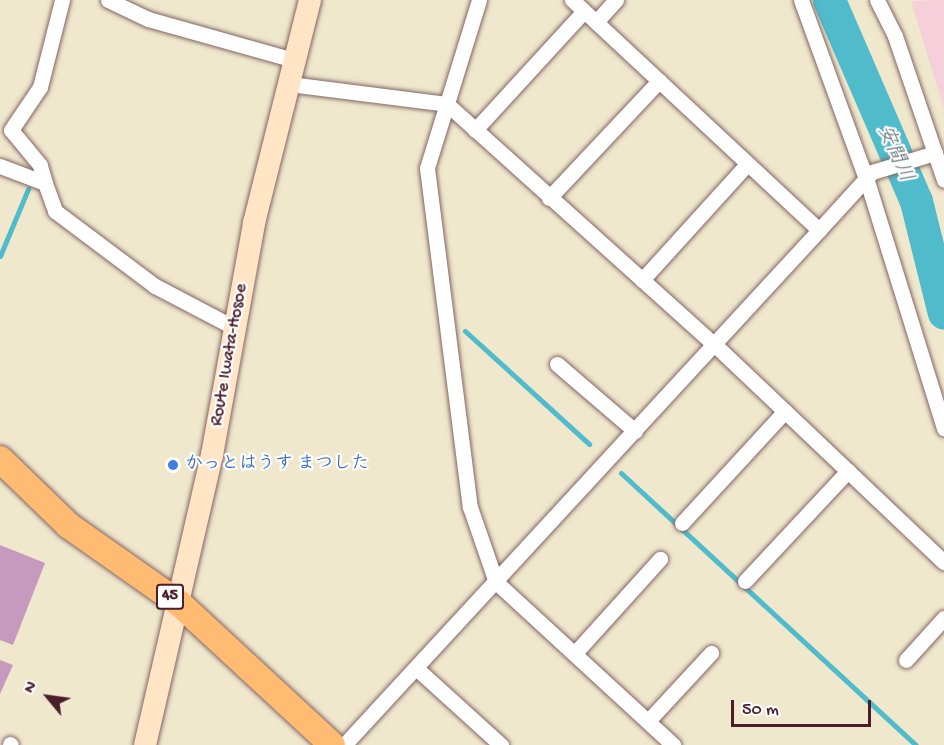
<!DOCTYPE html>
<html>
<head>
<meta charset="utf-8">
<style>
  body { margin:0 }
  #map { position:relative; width:944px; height:745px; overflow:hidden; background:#efe8cd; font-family:"Gochi Hand","Klee One",sans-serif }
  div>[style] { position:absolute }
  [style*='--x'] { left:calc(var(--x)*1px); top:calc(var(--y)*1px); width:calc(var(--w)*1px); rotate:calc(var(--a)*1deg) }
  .built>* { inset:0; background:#f5cfd9 }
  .stream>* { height:5px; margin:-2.5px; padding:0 2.5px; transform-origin:2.5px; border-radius:2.5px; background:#4fbbcb }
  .river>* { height:33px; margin:-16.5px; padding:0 16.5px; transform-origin:16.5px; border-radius:16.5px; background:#4fbbcb }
  .building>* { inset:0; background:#c69abe }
  .roads { filter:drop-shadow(0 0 2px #846564) drop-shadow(0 0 2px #846564) }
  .minor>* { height:15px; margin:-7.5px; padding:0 7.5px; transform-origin:7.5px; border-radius:7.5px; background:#fff }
  .secondary>* { height:22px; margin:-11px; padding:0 11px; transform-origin:11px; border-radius:11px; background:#ffe4c6 }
  .primary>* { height:26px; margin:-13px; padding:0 13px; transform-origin:13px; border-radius:13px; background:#ffbb71 }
  .dots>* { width:16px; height:16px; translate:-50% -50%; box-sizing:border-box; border:3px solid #fff; border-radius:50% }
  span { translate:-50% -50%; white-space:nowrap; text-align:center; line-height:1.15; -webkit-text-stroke:4.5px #fff; paint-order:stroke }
  .shield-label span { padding:2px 4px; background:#fff; border:2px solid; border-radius:4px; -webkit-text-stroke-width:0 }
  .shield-label { font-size:16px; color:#4a1f2b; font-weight:700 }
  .street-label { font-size:18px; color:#4a1f2b }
  .shop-label { font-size:18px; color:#366cbe; font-weight:700 }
  .left { translate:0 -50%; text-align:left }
  .water-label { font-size:20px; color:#4c5d6b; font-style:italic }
  .north { position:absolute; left:18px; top:667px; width:60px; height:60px; -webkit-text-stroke:4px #fff; paint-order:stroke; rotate:299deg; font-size:16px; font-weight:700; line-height:24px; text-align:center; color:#4a1f2b }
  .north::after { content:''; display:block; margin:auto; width:21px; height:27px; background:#4a1f2b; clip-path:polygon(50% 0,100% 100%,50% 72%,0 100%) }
  .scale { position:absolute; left:731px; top:700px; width:140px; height:27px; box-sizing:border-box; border:3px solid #4a1f2b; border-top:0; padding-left:8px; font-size:18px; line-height:21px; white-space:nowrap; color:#4a1f2b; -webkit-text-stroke:4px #fff; paint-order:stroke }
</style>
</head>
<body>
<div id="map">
  <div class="built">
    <div style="clip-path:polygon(944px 0,944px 109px,911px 1px)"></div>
  </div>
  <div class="stream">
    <div style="--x:0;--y:256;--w:73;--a:-67.3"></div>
    <div style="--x:465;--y:331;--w:168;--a:42.3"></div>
    <div style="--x:621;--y:473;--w:401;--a:42.7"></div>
  </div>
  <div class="river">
    <div style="--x:829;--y:0;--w:219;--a:66.6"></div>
    <div style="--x:916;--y:201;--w:115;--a:76"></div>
  </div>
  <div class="building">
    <div style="clip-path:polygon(0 545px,45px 563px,13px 645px,0 640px)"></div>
    <div style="clip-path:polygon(0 660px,13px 665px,0 694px)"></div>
  </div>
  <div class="roads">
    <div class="minor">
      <div style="--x:108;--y:0;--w:44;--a:25.4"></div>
      <div style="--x:148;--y:19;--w:152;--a:15.7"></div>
      <div style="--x:479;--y:0;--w:176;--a:107.2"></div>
      <div style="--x:427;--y:168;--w:342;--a:82.8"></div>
      <div style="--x:470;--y:507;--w:79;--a:70.9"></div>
      <div style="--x:496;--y:582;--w:241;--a:42.6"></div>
      <div style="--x:801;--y:0;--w:193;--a:70"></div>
      <div style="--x:867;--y:181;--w:259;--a:72.7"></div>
      <div style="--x:877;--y:0;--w:40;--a:63.4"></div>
      <div style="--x:895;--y:36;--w:152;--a:71.2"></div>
      <div style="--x:596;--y:22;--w:30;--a:-48"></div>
      <div style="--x:289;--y:84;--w:159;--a:7.2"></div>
      <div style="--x:447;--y:104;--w:359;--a:42"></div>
      <div style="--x:714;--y:344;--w:317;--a:43.5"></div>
      <div style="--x:475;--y:130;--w:161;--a:-47.5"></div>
      <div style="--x:0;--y:166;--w:48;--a:20.7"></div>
      <div style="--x:45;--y:183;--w:30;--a:70"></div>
      <div style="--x:55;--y:211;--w:125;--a:36.9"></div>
      <div style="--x:155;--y:286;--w:93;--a:27.7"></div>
      <div style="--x:45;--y:183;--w:19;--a:-106"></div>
      <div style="--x:40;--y:165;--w:45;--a:-129.6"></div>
      <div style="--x:11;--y:130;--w:52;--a:-56"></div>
      <div style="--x:40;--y:87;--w:90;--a:-75.8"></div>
      <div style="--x:549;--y:198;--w:161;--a:-46.8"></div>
      <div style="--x:819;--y:230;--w:79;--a:-47.6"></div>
      <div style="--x:872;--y:172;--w:66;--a:-16.8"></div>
      <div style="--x:642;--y:280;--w:156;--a:-47.8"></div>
      <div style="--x:557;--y:364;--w:103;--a:40.7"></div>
      <div style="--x:682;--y:523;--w:152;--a:-47.4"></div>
      <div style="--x:745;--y:581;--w:151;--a:-46.9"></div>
      <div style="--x:575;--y:653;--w:127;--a:-47.9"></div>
      <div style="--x:906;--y:660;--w:57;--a:-47.9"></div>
      <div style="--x:416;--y:668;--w:115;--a:42.2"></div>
      <div style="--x:648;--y:721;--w:93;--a:-47.2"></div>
      <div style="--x:10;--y:744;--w:1;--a:45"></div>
      <div style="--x:344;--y:745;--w:701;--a:-47.31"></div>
      <div style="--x:819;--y:230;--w:338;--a:-137"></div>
    </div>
    <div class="secondary">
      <div style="--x:145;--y:745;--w:298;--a:-77"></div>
      <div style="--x:212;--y:455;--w:236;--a:-79.7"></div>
      <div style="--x:254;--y:223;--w:230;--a:-75.9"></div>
    </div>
    <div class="primary">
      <div style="--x:0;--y:459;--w:95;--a:44.1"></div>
      <div style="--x:68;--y:525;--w:137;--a:35.2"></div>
      <div style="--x:180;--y:604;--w:207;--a:42.8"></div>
    </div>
  </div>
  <div class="dots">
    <div style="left:173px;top:465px;background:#3f7fe0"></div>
  </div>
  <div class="shield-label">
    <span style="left:170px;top:597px">45</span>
  </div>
  <div class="street-label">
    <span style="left:230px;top:355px;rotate:-80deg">Route Iwata-Hosoe</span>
  </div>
  <div class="shop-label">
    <span class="left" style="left:185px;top:465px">かっとはうす まつした</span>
  </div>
  <div class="water-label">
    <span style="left:894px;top:154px;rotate:66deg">安間川</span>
  </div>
  <div class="north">N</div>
  <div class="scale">50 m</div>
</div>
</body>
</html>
